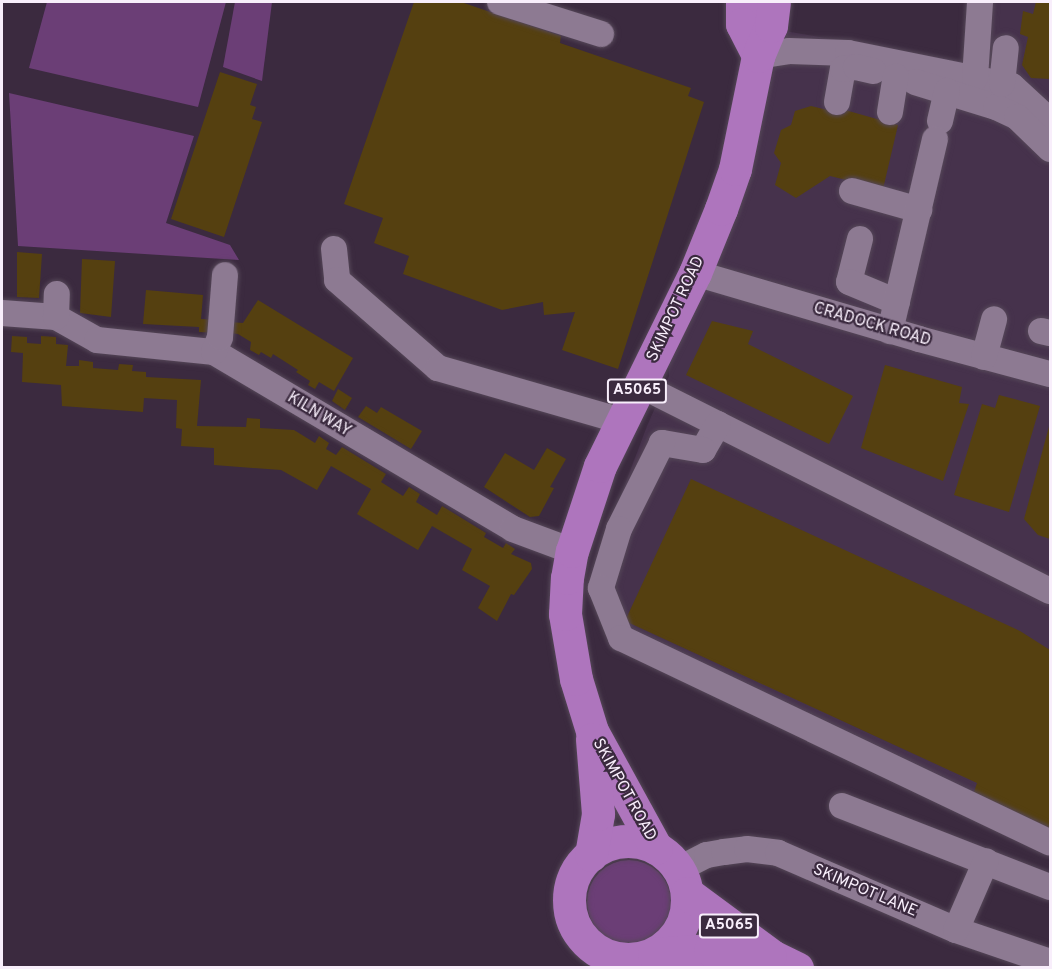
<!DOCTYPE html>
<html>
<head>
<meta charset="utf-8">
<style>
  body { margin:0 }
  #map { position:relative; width:1052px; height:969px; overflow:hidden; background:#3b2a3f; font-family:Overpass,sans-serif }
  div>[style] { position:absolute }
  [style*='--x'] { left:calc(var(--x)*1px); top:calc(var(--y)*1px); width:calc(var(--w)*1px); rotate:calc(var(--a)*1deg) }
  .built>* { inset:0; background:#46324c }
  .green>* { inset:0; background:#6b3e76 }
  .round { border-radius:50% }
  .building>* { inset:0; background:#554010 }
  .roads { filter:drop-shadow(0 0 2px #554758) drop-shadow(0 0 2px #554758) }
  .minor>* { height:26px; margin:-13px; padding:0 13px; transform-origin:13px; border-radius:13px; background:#8d7a92 }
  .major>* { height:33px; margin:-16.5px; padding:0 16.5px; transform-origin:16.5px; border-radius:16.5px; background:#ae75bd }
  .major>.ring { margin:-16.5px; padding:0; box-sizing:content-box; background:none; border:33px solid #ae75bd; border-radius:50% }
  span { translate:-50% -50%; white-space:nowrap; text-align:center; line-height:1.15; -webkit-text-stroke:4.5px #3b2a3f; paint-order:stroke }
  .shield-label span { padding:2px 4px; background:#3b2a3f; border:2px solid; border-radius:4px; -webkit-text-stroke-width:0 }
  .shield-label { font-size:15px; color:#f8eefb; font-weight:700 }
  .street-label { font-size:16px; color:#f8eefb }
  .frame { position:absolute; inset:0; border:3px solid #f8eefb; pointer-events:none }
</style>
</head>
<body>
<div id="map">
  <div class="built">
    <div style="clip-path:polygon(987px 2px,1050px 2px,1050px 845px,613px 639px,598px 556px,647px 426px,669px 376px,668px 362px,728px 231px,785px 31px,981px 65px)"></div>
  </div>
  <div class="green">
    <div style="clip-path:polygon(47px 2px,226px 2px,198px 107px,29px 68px)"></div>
    <div style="clip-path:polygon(235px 2px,272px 2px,262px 81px,223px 67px)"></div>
    <div style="clip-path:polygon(9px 93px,194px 136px,166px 223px,230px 245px,239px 260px,18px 246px)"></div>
    <div class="round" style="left:587px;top:860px;width:84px;height:84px"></div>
  </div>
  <div class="building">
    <div style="clip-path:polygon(414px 2px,461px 2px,561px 36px,560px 43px,691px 88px,688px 96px,704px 102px,618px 369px,562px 350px,575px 312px,544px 315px,543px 302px,502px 310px,403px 274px,409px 256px,374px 243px,383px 218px,344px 204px)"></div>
    <div style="clip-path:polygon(1036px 2px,1050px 2px,1050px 79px,1031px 78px,1022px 65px,1028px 37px,1020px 34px,1023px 11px,1033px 14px)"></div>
    <div style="clip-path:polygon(220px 72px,257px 84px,250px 105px,256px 107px,252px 119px,262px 122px,224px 237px,171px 219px)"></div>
    <div style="clip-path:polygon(811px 106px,844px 114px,845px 110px,898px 125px,883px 189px,830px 176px,796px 198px,775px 185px,781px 163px,774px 153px,781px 130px,791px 125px,795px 111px)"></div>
    <div style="clip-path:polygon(17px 252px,42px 254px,39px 298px,17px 297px)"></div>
    <div style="clip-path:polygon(82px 259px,115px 261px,111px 317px,80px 313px)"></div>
    <div style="clip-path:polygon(146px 290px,203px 295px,201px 319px,217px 320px,216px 333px,199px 332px,199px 327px,143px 324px)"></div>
    <div style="clip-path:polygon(258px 300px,353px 358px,334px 391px,319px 382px,315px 389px,308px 385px,310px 381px,296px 372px,298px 370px,273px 354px,271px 358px,261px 352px,259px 355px,250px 350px,251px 342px,238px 334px,230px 333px,230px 322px,243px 323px)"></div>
    <div style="clip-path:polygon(712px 321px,753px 331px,748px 344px,853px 396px,829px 444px,686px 375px)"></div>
    <div style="clip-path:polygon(12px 336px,27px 337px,27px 343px,41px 344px,41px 336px,56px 337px,56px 344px,68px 345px,66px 366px,79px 366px,79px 360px,93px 362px,93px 368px,118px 370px,119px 364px,133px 365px,132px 371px,146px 372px,146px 377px,201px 380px,197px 426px,246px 427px,247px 418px,260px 419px,260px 428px,294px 430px,315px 443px,319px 436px,329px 443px,326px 449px,336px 455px,342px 447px,386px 474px,381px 482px,403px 496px,409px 487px,420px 494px,416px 502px,437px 515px,442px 506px,486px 533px,484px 537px,503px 548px,506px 543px,515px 549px,511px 554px,531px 563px,532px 569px,514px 595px,511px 594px,497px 621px,478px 608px,490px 586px,462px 570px,472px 549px,432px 526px,418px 550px,357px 514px,371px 489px,331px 466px,317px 490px,281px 470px,214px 465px,214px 448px,181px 446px,182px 429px,176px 428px,177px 400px,144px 398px,143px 412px,62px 406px,61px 385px,22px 382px,23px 353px,11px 352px)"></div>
    <div style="clip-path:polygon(885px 365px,962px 387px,959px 403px,969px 404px,943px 481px,861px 448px)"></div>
    <div style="clip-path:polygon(338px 389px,352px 398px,345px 410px,332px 401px)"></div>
    <div style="clip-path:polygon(999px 395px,1040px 406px,1009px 512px,954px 495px,982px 404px,995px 408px)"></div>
    <div style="clip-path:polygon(366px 406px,377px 413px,381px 407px,422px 431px,411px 449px,358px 417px)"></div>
    <div style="clip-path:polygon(1050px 423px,1050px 539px,1038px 535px,1024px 519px)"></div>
    <div style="clip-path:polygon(547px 448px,566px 459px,550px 487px,554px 488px,539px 516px,530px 517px,484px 487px,505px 453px,534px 470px)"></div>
    <div style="clip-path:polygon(691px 479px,1020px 631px,1050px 650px,1050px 838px,971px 801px,977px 783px,625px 621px)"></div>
  </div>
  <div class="roads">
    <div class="minor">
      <div style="--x:500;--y:2;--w:106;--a:17.6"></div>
      <div style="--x:758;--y:56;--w:31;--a:-9"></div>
      <div style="--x:789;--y:51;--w:59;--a:1.9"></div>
      <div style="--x:848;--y:53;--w:167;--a:11.4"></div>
      <div style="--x:1012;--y:86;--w:52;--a:42.6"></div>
      <div style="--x:975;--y:78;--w:76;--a:-86.2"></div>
      <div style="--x:915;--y:82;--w:85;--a:17.2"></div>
      <div style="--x:996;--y:107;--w:23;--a:25"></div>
      <div style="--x:1017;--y:117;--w:46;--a:44.1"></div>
      <div style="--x:1002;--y:84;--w:36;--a:-84"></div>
      <div style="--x:837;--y:102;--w:34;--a:-80"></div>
      <div style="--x:843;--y:69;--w:13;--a:-9"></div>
      <div style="--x:856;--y:67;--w:18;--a:13"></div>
      <div style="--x:890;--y:112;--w:36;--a:-81"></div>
      <div style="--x:940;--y:121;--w:31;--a:-77"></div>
      <div style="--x:852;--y:191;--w:70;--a:15.8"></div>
      <div style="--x:860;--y:239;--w:44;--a:104.3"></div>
      <div style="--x:849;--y:282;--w:52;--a:22.6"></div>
      <div style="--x:334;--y:249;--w:31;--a:84"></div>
      <div style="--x:337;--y:280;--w:134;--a:41.1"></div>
      <div style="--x:438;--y:368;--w:191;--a:16.1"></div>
      <div style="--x:695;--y:273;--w:234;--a:16.4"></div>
      <div style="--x:919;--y:339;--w:136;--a:15"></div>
      <div style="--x:2;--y:313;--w:54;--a:4.2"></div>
      <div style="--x:56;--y:317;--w:47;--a:29.3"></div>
      <div style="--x:97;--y:340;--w:118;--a:5.9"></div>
      <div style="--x:214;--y:352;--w:347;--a:30.6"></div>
      <div style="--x:513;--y:529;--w:63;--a:20.4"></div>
      <div style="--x:56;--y:317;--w:23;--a:-88"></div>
      <div style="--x:890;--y:331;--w:197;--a:-76.8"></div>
      <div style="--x:1041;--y:331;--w:9;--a:13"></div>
      <div style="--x:214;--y:352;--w:16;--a:-68"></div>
      <div style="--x:220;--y:337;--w:62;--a:-85.4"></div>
      <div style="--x:984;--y:357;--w:39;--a:-75"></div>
      <div style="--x:640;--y:385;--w:459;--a:26.7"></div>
      <div style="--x:718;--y:424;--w:30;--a:120"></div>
      <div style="--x:703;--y:450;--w:42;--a:-170.3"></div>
      <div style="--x:662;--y:443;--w:96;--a:116.6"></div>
      <div style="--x:619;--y:529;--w:62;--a:107"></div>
      <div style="--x:601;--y:588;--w:54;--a:68.2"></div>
      <div style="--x:621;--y:638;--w:475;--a:25.5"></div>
      <div style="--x:842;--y:806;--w:223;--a:21.3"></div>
      <div style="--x:679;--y:869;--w:31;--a:-27"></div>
      <div style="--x:707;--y:855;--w:17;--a:-10"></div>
      <div style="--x:724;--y:852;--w:23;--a:-7"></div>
      <div style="--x:747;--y:849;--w:31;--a:7"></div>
      <div style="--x:778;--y:853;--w:194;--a:23.4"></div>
      <div style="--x:956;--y:930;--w:99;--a:18.8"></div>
      <div style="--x:956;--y:930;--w:75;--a:-66.5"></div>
    </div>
    <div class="major">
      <div style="--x:742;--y:2;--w:22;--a:90"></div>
      <div style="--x:742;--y:24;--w:36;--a:63"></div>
      <div class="ring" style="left:569px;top:841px;width:85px;height:85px"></div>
      <div style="--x:656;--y:848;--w:133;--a:-118.7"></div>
      <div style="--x:592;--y:731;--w:54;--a:-107.1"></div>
      <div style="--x:576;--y:679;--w:66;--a:-99.6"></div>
      <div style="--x:565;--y:614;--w:36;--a:-87"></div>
      <div style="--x:567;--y:578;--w:27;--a:-80"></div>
      <div style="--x:572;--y:551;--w:89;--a:-71.8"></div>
      <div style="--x:600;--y:466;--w:215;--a:-63.8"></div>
      <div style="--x:695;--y:273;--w:69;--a:-67.9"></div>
      <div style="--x:721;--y:209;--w:42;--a:-70.7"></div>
      <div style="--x:735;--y:169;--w:115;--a:-78.5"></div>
      <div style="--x:758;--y:56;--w:33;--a:-67"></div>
      <div style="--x:771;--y:26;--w:24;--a:-83"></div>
      <div style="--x:591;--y:855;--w:42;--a:-80.3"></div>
      <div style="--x:598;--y:814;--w:75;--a:-94.6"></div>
      <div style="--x:687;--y:893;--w:106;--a:36.5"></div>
      <div style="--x:772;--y:956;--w:28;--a:26"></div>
      <div style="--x:654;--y:954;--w:56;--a:-4.1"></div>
      <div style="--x:710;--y:950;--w:60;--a:5.7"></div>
    </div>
  </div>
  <div class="shield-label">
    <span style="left:637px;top:391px">A5065</span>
    <span style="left:729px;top:926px">A5065</span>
  </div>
  <div class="street-label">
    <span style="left:676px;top:309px;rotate:-65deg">SKIMPOT ROAD</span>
    <span style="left:872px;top:325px;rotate:16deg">CRADOCK ROAD</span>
    <span style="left:319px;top:415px;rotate:31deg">KILN WAY</span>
    <span style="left:624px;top:790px;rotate:61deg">SKIMPOT ROAD</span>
    <span style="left:865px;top:891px;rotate:23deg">SKIMPOT LANE</span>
  </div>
  <div class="frame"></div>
</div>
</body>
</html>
